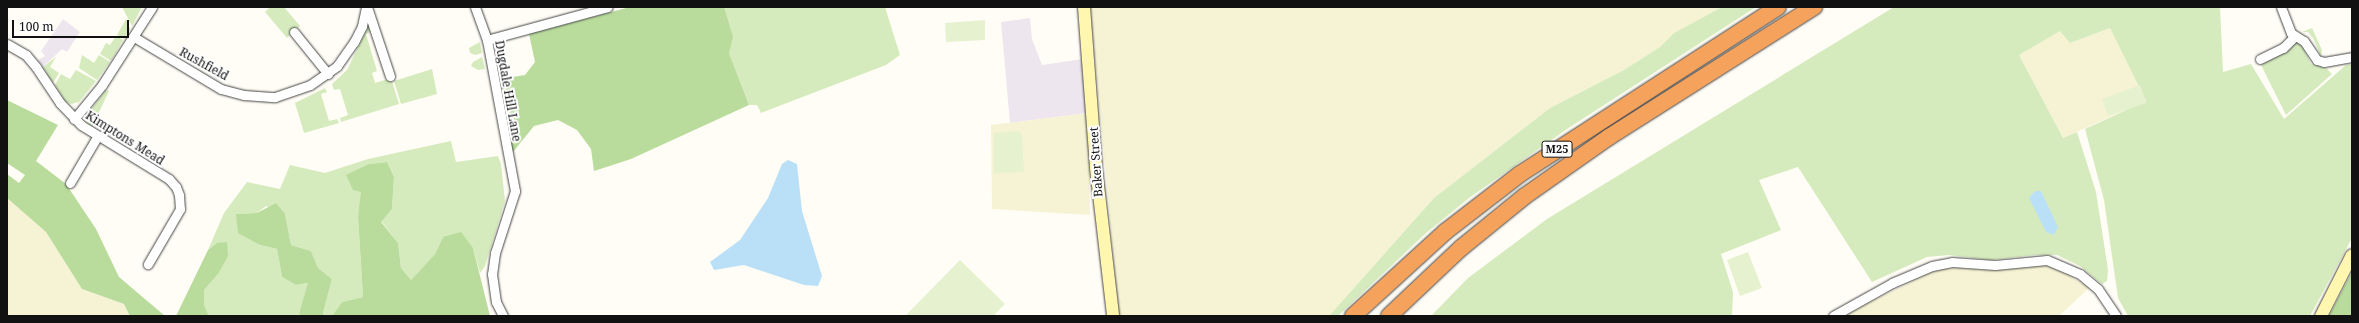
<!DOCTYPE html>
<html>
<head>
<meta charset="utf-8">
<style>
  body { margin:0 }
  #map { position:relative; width:2359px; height:323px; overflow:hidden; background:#fffdf5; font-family:"Noto Serif",serif }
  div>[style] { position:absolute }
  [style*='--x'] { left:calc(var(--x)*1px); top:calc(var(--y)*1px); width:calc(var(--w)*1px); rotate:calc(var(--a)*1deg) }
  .industrial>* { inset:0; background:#eee6ef }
  .farmland>* { inset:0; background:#f6f3d4 }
  .green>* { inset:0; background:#d5ebbd }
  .forest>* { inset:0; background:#b9dc9c }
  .pitch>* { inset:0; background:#e6f2cf }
  .water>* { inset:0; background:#b9e0f7 }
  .roads { filter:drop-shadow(0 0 1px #444) drop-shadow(0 0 1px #444) }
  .street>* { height:9px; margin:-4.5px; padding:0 4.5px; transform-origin:4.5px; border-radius:4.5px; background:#fff }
  .secondary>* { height:12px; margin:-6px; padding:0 6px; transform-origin:6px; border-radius:6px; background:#fff6b0 }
  .highway>* { height:16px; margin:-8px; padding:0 8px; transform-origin:8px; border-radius:8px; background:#f5a25d }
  span { translate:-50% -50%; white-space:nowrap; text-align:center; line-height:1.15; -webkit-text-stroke:4px #fff; paint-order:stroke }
  .shield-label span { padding:1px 3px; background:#fff; border:1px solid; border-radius:3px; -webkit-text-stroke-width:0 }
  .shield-label { font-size:11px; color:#111; font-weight:700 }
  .street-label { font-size:12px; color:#111 }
  .frame { position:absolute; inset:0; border:8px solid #111; pointer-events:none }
  .scale { position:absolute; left:12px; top:20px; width:117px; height:18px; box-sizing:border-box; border:2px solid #111; border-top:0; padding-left:5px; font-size:12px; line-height:14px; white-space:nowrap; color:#111; -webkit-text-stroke:3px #fff; paint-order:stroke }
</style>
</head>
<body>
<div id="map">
  <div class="industrial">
    <div style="clip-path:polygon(1030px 18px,1032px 39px,1042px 65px,1083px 59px,1088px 113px,1010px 123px,1001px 22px)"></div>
    <div style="clip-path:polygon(63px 19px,80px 32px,67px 52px,62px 49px,43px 67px,38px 60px,45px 56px,41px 51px)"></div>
  </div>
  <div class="farmland">
    <div style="clip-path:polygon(1090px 7px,1722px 7px,1674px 33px,1660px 47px,1624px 70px,1550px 108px,1434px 198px,1329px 316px,1119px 316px)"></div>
    <div style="clip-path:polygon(2110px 28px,2146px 101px,2063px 138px,2019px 55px,2061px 30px,2070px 43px)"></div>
    <div style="clip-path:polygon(1088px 113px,1090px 215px,992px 209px,991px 125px)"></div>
    <div style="clip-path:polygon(7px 198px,46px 232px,82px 289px,124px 304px,130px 316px,7px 316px)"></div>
    <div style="clip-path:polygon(2043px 265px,2058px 268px,2089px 288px,2059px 316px,1841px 316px,1934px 271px,1956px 267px,1984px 270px)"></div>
  </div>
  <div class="green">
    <div style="clip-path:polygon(122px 7px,142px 7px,132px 26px)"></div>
    <div style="clip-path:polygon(270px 7px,284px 7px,300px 26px,287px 38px,265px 12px)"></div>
    <div style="clip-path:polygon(724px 7px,885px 7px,900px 55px,886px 65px,761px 113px,757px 105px,749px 105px,729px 53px)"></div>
    <div style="clip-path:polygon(1722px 7px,1756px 7px,1567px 129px,1469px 198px,1426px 233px,1338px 316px,1329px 316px,1434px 198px,1550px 108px,1624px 70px,1660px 47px,1674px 33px)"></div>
    <div style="clip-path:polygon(1894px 7px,2220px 7px,2223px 72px,2251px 64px,2284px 119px,2346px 65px,2352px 64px,2352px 238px,2310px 316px,2128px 316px,2118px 298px,2104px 200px,2085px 129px,2146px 101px,2110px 28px,2070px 43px,2060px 31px,2019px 55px,2063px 138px,2077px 132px,2096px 192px,2108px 270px,2107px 281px,2102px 284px,2080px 266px,2057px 255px,2034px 255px,1991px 260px,1949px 255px,1927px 257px,1872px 282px,1798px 167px,1759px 180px,1781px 230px,1721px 254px,1733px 292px,1732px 316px,1431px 316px,1468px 278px,1547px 219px)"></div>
    <div style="clip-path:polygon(126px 19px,130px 29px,124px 39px,117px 35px)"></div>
    <div style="clip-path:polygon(369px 24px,372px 31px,366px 34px,377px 71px,372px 73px,375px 83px,391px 78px,399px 104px,341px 122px,340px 118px,348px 115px,340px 89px,334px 90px,332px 84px,347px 70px)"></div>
    <div style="clip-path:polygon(2312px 28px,2322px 50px,2321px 56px,2313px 38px,2308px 32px,2302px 32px)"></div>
    <div style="clip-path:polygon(116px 36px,123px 40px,111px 61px,100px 54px,106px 43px,110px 45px)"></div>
    <div style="clip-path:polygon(2297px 41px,2306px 49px,2304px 50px,2311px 64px,2325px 67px,2332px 74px,2286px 115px,2260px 63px)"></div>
    <div style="clip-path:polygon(480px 42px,482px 53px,475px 55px,470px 53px,469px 48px)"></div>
    <div style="clip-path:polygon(82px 55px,94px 63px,99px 55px,110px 62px,97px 80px,79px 68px)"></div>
    <div style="clip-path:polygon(56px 57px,50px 67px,59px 73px,53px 83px,43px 67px)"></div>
    <div style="clip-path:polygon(482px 57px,485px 69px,478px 70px,471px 66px,473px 62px)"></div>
    <div style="clip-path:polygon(432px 69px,437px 94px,401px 104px,394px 81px)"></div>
    <div style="clip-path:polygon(76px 70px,96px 81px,79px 102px,71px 104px,65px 101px,55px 85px,61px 74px,70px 79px)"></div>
    <div style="clip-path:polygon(325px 88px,327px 92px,321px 94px,329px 121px,337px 119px,339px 123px,304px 133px,295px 103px)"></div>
    <div style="clip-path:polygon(106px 90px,109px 91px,92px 127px,87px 123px,87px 114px)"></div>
    <div style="clip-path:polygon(451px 141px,456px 162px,498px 156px,501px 164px,505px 201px,485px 266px,480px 273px,473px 248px,443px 237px,435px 254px,411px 280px,401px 268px,398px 243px,381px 221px,392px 209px,394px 177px,387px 162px,369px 164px,358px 217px,363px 297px,342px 302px,332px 316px,324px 316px,323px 313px,332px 279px,318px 268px,311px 251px,291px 245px,285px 214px,266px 206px,257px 213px,236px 214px,259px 245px,277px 249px,282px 277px,296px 285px,309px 283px,299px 312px,301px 316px,209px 316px,204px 305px,204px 290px,218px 274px,217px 243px,208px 250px,224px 213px,247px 182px,280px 189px,290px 165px,325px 173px,368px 159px)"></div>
  </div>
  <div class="forest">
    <div style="clip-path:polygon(630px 7px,724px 7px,733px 37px,729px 53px,749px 105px,631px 159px,594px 171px,591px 149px,577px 130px,558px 120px,534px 126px,513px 152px,510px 148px,501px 79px,525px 75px,535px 62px,529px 34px)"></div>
    <div style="clip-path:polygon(7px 100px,58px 125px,36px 161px,66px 184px,96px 229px,119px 277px,165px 316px,130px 316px,124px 304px,82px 289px,46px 232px,7px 198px,7px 174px,19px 183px,25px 175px,7px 163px)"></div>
    <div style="clip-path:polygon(387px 162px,394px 177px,392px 209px,381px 222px,398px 243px,401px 268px,411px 280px,435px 254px,443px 237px,461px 232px,473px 248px,490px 316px,332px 316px,342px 302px,363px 297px,358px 217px,361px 192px,353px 190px,346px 175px,369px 164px)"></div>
    <div style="clip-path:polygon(276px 203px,285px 214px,291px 245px,311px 251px,318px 268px,332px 279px,323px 313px,324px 316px,301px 316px,299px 313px,308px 283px,296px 285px,282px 277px,277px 249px,260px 245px,238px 233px,236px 214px,257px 213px)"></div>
    <div style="clip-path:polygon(227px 242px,228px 256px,218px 274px,204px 290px,204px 305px,209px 316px,176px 316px,208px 250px,217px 243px)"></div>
    <div style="clip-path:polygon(2352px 272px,2352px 316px,2329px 316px)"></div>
  </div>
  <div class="pitch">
    <div style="clip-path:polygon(985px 20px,985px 40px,946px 42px,945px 23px)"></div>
    <div style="clip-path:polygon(2140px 85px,2146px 103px,2108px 116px,2102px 99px)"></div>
    <div style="clip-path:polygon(1019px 131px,1022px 136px,1024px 172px,994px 173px,994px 133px)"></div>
    <div style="clip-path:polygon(1748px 252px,1762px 288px,1740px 296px,1727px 260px)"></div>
    <div style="clip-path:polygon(960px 260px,1005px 304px,993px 316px,905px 316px)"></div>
  </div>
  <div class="water">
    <div style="clip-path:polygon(788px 160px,797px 164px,802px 211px,822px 276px,818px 286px,804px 285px,744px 265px,714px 270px,710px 262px,740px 240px,768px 198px,782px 164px)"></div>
    <div style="clip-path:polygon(2035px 191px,2041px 191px,2058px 227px,2054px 235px,2046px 232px,2029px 198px)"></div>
  </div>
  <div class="roads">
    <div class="street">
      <div style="--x:367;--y:7;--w:73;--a:71.6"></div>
      <div style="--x:475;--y:7;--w:35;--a:70"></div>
      <div style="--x:487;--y:40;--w:154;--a:79.5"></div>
      <div style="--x:515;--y:191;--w:65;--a:107.9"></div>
      <div style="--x:495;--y:253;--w:21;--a:98"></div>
      <div style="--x:492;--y:274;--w:28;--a:82"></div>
      <div style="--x:496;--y:302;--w:16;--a:63"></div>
      <div style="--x:2281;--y:7;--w:28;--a:69"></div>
      <div style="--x:2291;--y:33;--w:15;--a:32"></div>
      <div style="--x:2304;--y:41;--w:23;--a:56"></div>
      <div style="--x:2317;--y:60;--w:7;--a:16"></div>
      <div style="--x:2324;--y:62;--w:28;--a:-10"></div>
      <div style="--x:294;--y:32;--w:54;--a:51"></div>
      <div style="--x:134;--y:37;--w:101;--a:30.9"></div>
      <div style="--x:221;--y:89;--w:24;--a:15"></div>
      <div style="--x:244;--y:95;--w:31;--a:4"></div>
      <div style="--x:275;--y:97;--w:37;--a:-19"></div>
      <div style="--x:310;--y:85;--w:33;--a:-35"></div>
      <div style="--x:337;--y:66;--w:29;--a:-55"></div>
      <div style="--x:354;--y:42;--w:18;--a:-63"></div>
      <div style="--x:362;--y:26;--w:19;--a:-78"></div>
      <div style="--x:487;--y:40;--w:125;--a:-15.3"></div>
      <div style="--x:7;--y:44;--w:22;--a:30"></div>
      <div style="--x:26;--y:55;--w:16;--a:50"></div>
      <div style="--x:36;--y:67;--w:43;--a:56.3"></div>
      <div style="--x:60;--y:103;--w:30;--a:46"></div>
      <div style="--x:81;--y:125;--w:103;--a:31.5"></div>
      <div style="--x:169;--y:179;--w:11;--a:49"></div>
      <div style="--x:176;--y:187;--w:9;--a:69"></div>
      <div style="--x:179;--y:195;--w:14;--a:86"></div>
      <div style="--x:180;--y:209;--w:64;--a:120.2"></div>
      <div style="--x:2260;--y:59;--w:25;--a:-26"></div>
      <div style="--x:2283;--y:48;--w:17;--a:-45"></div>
      <div style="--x:74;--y:119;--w:44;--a:-50.5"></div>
      <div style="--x:102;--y:85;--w:93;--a:-57.3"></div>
      <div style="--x:70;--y:183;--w:53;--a:-59.6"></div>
      <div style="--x:1833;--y:316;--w:68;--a:-29.2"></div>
      <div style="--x:1892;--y:283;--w:43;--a:-23"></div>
      <div style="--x:1932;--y:266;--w:20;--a:-11"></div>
      <div style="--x:1952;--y:262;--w:43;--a:4"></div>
      <div style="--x:1995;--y:265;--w:52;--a:-5.5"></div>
      <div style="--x:2047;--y:260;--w:36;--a:23"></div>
      <div style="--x:2080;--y:274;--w:23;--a:40"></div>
      <div style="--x:2098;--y:289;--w:32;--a:56"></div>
    </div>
    <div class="secondary">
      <div style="--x:1084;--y:7;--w:161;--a:85.7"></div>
      <div style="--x:1096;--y:168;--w:149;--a:83.4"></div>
      <div style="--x:2321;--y:316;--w:68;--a:-63.1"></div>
    </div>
    <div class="highway">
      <div style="--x:1353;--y:316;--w:125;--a:-42.4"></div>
      <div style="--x:1445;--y:232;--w:95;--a:-37.7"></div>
      <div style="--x:1520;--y:174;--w:307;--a:-32.9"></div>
      <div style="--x:1389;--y:316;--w:99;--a:-43.4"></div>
      <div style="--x:1461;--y:248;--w:82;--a:-39.1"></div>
      <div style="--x:1525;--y:196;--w:103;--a:-35.1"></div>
      <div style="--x:1609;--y:137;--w:243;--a:-32.4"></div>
    </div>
  </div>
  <div class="shield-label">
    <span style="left:1557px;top:149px">M25</span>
  </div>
  <div class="street-label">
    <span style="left:204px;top:64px;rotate:29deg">Rushfield</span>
    <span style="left:508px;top:91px;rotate:80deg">Dugdale Hill Lane</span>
    <span style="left:125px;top:138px;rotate:32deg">Kimptons Mead</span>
    <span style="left:1096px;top:162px;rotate:-94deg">Baker Street</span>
  </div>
  <div class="frame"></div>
  <div class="scale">100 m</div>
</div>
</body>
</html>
